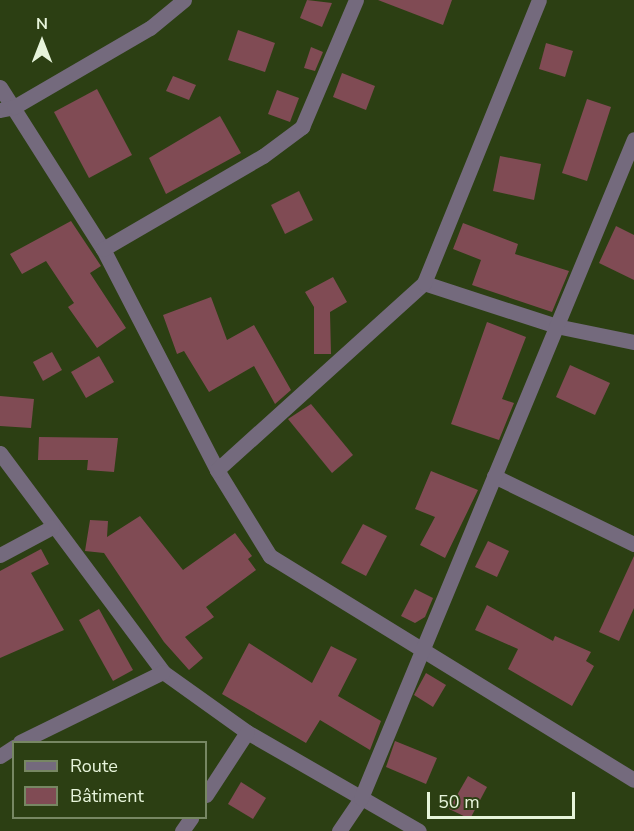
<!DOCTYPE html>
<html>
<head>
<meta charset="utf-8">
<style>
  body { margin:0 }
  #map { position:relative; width:634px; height:831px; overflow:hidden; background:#2c3f13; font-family:"Nunito Sans",sans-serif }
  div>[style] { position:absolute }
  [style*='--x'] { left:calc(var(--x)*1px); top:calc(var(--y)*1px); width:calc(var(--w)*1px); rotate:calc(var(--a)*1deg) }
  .building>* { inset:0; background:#804b54 }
  .minor>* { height:15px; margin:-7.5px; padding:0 7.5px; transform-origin:7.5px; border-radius:7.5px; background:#746a7d }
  span { translate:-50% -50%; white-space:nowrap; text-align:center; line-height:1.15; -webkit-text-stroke:4.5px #2c3f13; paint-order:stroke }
  .legend { position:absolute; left:12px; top:741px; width:195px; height:78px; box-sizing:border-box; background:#2c3f13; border:2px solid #778763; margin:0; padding:8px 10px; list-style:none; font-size:18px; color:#e7f4db }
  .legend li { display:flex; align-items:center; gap:12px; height:30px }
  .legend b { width:30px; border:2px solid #778763 }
  .north { position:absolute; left:12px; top:12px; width:60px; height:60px; -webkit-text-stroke:4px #2c3f13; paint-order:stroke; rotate:0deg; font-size:16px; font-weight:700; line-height:24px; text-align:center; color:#e7f4db }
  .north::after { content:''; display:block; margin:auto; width:21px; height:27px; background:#e7f4db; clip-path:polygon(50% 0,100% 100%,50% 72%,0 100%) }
  .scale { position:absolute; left:427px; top:792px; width:148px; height:27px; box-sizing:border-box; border:3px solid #e7f4db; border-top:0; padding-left:8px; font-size:18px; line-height:21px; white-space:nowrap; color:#e7f4db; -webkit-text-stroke:4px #2c3f13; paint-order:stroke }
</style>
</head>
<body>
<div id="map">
  <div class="building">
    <div style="clip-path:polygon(307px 0,332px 3px,322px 27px,300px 18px)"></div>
    <div style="clip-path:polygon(378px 0,452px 0,443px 25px)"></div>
    <div style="clip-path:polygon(238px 30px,275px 43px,265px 72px,228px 60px)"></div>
    <div style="clip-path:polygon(546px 43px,573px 51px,565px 77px,539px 69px)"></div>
    <div style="clip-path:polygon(311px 47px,323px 52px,315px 71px,304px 68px)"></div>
    <div style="clip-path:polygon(342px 73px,375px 86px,366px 110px,333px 97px)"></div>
    <div style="clip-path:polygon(173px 76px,196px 85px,189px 100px,166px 91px)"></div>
    <div style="clip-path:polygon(97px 89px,132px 155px,89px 178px,54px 112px)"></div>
    <div style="clip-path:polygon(277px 90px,299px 98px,290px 122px,268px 114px)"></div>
    <div style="clip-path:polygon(587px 99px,611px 107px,587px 181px,562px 173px)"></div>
    <div style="clip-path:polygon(220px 116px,241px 153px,166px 194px,149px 158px)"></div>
    <div style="clip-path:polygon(500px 156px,541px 164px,534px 200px,493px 191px)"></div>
    <div style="clip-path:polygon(299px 191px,313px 220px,285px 234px,271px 205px)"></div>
    <div style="clip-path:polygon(71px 221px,101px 266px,90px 273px,126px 328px,97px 348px,68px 307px,74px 303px,46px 261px,22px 274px,10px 254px)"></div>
    <div style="clip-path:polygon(463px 223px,518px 244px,515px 254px,569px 271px,552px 312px,472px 285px,481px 260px,453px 249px)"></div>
    <div style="clip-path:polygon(616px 226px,634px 235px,634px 280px,599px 263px)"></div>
    <div style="clip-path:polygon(333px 277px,347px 302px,330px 312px,331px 354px,314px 354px,314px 307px,305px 292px)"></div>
    <div style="clip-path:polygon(211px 297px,227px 340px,254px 325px,291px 390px,275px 404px,254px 366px,209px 392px,184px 351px,177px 354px,163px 315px)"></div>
    <div style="clip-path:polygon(487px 322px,526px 337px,502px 399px,514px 403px,499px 440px,451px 424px)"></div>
    <div style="clip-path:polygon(52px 352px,62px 370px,43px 381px,33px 362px)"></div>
    <div style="clip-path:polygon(99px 356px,114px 382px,86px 398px,71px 372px)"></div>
    <div style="clip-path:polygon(570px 365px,610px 383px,595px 415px,556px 397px)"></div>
    <div style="clip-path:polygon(0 396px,34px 399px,31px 428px,0 426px)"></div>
    <div style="clip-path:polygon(311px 404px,353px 455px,332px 473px,288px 419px)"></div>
    <div style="clip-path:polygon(39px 437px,118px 438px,114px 472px,87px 470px,88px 460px,38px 460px)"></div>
    <div style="clip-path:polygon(431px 471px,478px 490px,445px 558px,420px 545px,435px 517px,415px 509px)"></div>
    <div style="clip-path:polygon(140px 516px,183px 570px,235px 533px,252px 556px,248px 559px,256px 570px,206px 607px,214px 617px,185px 637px,203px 658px,189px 670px,164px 642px,104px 553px,85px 551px,90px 520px,108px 521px,107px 537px)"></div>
    <div style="clip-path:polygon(363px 524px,387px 536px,366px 576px,341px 563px)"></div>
    <div style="clip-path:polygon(488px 541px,509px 551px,497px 577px,475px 567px)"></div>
    <div style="clip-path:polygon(41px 549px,49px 564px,31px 573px,64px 630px,0 658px,0 571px)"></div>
    <div style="clip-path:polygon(634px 556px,634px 608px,619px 641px,599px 632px)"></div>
    <div style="clip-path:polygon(415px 589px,433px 598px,425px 617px,415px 623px,401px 616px)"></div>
    <div style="clip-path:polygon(487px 605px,553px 641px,555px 636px,591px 652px,586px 661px,594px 666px,572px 706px,508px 669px,518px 649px,475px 630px)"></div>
    <div style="clip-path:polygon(99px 609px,133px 670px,113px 681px,79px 620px)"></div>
    <div style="clip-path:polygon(249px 643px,312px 683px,331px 646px,357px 659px,338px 696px,381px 721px,370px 750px,320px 720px,306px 743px,222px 694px)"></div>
    <div style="clip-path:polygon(426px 673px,446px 685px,433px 707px,414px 695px)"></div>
    <div style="clip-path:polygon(395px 741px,437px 758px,426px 784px,386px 767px)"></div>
    <div style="clip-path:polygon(468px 776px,487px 787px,470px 819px,449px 809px)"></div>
    <div style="clip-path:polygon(241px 782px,266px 798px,253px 819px,228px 804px)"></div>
  </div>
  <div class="minor">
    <div style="--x:0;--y:87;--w:192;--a:57.6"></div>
    <div style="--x:103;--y:249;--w:249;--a:62.7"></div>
    <div style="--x:217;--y:470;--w:101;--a:58.4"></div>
    <div style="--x:270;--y:556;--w:427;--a:31.6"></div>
    <div style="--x:0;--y:110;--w:14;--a:-12"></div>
    <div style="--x:14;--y:107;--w:157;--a:-30.2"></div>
    <div style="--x:150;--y:28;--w:44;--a:-39.5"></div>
    <div style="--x:103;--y:249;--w:185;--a:-30.2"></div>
    <div style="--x:263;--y:156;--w:49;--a:-36.6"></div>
    <div style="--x:302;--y:127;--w:138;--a:-67"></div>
    <div style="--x:424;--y:283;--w:139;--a:18"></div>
    <div style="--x:556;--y:326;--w:80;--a:11.6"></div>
    <div style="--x:0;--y:453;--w:273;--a:53.3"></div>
    <div style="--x:163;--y:672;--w:103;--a:35.5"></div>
    <div style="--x:247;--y:732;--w:198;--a:29.9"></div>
    <div style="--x:217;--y:470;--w:279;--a:-42.1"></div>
    <div style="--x:424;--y:283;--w:305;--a:-67.9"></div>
    <div style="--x:494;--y:476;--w:156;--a:25.9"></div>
    <div style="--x:0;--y:555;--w:59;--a:-28.3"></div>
    <div style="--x:20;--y:742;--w:159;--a:-26.1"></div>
    <div style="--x:0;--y:756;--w:17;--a:-33"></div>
    <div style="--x:206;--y:795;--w:75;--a:-56.9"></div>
    <div style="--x:182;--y:831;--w:16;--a:-55"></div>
    <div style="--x:339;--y:831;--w:40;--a:-56"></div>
    <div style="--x:361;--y:798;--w:713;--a:-67.5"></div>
  </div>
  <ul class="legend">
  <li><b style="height:8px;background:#746a7d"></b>Route</li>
  <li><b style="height:16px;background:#804b54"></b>Bâtiment</li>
  </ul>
  <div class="north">N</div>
  <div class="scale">50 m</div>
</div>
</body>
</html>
